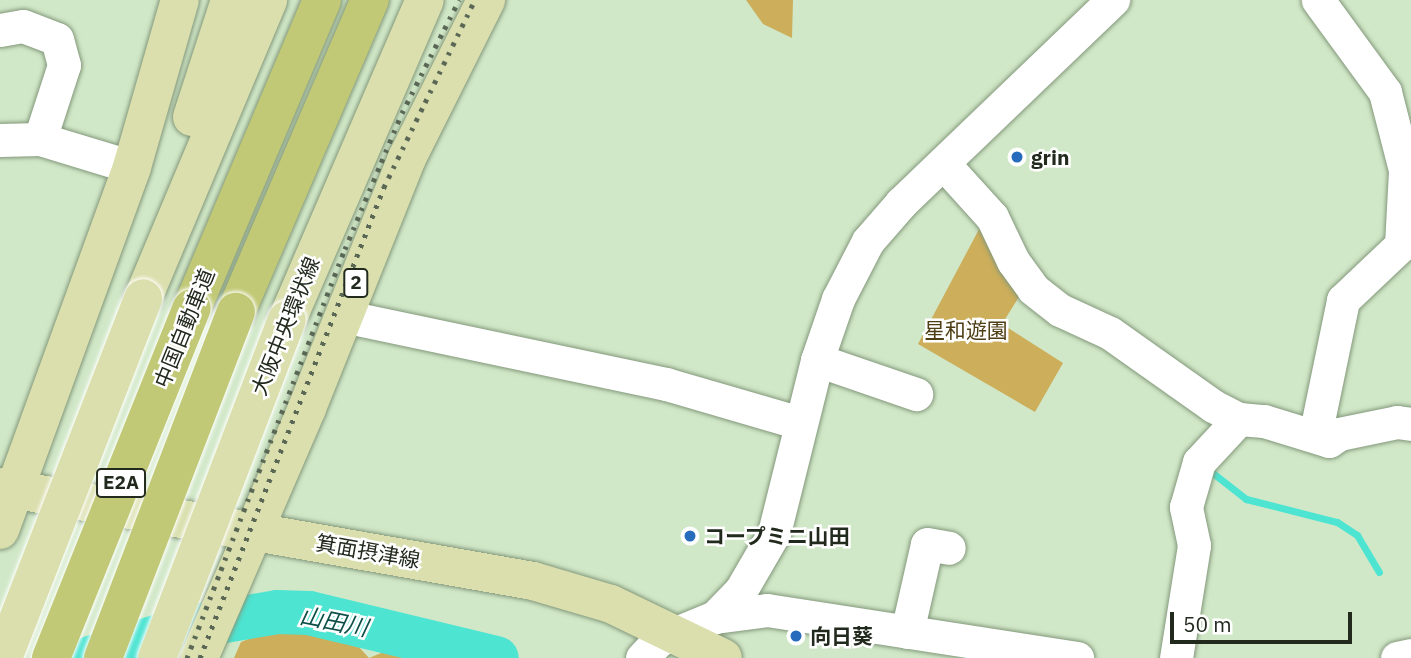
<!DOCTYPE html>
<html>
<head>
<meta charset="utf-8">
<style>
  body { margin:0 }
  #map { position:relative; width:1411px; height:658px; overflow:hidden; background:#d1e8c8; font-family:"IBM Plex Sans","Noto Sans JP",sans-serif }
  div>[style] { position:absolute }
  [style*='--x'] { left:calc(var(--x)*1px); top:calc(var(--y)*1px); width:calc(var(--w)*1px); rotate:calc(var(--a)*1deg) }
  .green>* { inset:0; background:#ccae5b }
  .stream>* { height:7px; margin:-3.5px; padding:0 3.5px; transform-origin:3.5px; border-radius:3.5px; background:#4de4d2 }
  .river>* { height:44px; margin:-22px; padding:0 22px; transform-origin:22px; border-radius:22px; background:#4de4d2 }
  .roads { filter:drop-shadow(0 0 2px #83987b) drop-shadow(0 0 2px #83987b) }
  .minor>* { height:33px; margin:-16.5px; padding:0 16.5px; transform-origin:16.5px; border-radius:16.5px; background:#fff }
  .major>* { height:38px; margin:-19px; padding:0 19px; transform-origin:19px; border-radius:19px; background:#dadfad }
  .highway>* { height:38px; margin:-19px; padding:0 19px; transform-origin:19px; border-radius:19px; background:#c1c976 }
  .rail>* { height:5px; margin-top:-2.5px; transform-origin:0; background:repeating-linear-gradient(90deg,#5a6754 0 3.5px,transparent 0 10.5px) }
  .bridges { filter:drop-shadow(0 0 2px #fff) drop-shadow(0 0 2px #fff) }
  .major-bridge>* { height:38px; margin:-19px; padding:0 19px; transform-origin:19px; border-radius:19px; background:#dadfad }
  .highway-bridge>* { height:38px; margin:-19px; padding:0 19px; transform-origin:19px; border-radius:19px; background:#c1c976 }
  .dots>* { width:19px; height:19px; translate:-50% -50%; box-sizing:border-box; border:4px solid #fff; border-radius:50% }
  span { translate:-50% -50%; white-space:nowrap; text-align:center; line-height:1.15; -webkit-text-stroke:5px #fff; paint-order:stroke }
  .shield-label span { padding:2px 5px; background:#fff; border:2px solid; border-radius:5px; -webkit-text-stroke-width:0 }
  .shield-label { font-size:19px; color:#222a1e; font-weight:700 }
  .poi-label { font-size:21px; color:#222a1e; font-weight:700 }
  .left { translate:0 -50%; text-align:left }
  .street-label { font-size:21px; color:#222a1e }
  .park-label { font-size:21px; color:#4e3e13 }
  .water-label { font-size:23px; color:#0d4f48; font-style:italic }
  .scale { position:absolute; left:1170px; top:612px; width:182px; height:32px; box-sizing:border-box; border:4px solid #222a1e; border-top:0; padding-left:9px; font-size:21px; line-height:24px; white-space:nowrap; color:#222a1e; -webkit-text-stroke:5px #fff; paint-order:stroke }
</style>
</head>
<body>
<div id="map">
  <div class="green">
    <div style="clip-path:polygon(746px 0,793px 0,792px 38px,763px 24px)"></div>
    <div style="clip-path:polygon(985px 218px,1022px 292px,1002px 324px,1063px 363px,1035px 412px,918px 344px)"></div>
    <div style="clip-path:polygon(308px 628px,358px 646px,369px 658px,403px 644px,427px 651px,431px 658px,234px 658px,241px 642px,266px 632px)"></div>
  </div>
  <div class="stream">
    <div style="--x:1209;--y:470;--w:47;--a:38.1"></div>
    <div style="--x:1246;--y:499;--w:94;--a:14.2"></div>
    <div style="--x:1337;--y:522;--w:24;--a:33"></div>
    <div style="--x:1357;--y:535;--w:43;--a:59.3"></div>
  </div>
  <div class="river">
    <div style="--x:90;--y:658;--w:99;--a:-17.7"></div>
    <div style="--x:184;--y:628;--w:95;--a:-9.7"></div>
    <div style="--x:278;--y:612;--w:31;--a:2"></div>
    <div style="--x:309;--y:613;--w:193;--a:13.5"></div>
  </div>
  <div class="roads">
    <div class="minor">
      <div style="--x:0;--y:30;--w:23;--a:-10"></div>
      <div style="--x:23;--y:26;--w:36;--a:21"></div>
      <div style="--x:57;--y:39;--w:27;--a:75"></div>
      <div style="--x:64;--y:65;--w:78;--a:108"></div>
      <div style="--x:0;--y:140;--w:40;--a:-1.4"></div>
      <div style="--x:40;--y:139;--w:96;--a:16.9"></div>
      <div style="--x:943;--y:163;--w:73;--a:47.8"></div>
      <div style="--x:992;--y:217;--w:49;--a:64.5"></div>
      <div style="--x:1013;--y:261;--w:34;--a:54"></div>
      <div style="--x:1033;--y:289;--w:34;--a:38"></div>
      <div style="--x:1060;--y:310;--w:55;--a:24.7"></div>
      <div style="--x:1110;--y:333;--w:126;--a:35.3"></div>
      <div style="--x:1213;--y:406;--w:29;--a:27"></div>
      <div style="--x:1239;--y:419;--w:25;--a:5"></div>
      <div style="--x:1264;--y:421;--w:68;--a:17.1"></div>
      <div style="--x:1329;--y:441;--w:12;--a:-35"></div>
      <div style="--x:1339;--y:434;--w:59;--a:-11.7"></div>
      <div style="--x:1397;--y:422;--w:14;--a:8"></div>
      <div style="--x:343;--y:316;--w:330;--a:11.9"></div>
      <div style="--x:666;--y:384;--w:140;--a:16.2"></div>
      <div style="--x:817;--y:360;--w:105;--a:19"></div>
      <div style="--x:1317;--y:426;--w:129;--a:-78.3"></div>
      <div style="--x:1343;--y:300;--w:80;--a:-43.5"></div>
      <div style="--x:1401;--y:245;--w:75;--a:-86.9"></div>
      <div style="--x:1405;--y:170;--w:81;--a:-104.4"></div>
      <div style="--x:1385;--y:92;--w:114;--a:-126.1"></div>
      <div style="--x:715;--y:617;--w:37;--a:-46"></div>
      <div style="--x:741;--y:590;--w:66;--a:-59.9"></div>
      <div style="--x:774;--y:533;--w:178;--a:-76"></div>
      <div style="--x:817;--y:360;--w:65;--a:-71"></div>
      <div style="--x:838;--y:299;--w:65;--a:-62.7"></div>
      <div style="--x:868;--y:241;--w:50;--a:-49"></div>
      <div style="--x:901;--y:203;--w:294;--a:-43.8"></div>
      <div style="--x:907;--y:632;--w:90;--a:-77.2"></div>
      <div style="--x:927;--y:544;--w:22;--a:10"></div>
      <div style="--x:642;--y:658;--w:25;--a:-47"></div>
      <div style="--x:659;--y:640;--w:61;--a:-22.3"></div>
      <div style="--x:715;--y:617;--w:52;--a:-7.7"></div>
      <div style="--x:767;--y:610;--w:314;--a:8.8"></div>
      <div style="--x:1176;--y:658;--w:114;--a:-80.9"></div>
      <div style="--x:1194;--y:545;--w:39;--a:-102"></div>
      <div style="--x:1186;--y:507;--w:47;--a:-73.9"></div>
      <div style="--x:1199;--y:462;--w:59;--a:-47.1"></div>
      <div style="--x:1397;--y:658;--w:14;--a:-12"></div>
    </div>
    <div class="major">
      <div style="--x:192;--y:117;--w:123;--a:-72"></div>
      <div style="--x:143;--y:298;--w:323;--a:-67.2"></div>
      <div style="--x:287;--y:320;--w:348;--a:-66.7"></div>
      <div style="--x:0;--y:487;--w:541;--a:10"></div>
      <div style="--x:533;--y:581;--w:81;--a:16.4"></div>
      <div style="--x:611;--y:604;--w:124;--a:25.7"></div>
      <div style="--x:0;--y:530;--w:386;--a:-70"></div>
      <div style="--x:132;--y:167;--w:174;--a:-74"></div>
      <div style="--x:199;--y:658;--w:272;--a:-66.6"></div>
      <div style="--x:307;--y:408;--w:269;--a:-68.2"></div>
      <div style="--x:407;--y:158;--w:177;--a:-63.4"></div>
    </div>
    <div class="highway">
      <div style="--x:192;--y:308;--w:334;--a:-67.1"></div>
      <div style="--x:236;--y:312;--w:340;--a:-66.8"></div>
    </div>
  </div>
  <div class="rail">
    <div style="--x:187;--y:658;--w:438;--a:-68.9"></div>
    <div style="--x:345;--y:249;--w:147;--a:-67.3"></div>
    <div style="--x:402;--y:113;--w:127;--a:-63.2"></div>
    <div style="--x:200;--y:658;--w:506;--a:-68.66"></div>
    <div style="--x:384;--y:187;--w:208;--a:-64.1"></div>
  </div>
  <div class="bridges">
    <div class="major-bridge">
      <div style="--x:3;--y:658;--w:386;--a:-68.7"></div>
      <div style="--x:157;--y:658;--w:362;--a:-69"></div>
    </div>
    <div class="highway-bridge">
      <div style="--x:51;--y:658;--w:377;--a:-68.1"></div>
      <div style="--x:103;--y:658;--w:371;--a:-69"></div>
    </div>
  </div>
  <div class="dots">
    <div style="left:1017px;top:157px;background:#276bbc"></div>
    <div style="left:690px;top:536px;background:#276bbc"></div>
    <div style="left:796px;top:636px;background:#276bbc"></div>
  </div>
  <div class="shield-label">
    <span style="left:356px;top:283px">2</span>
    <span style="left:121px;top:483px">E2A</span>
  </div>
  <div class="poi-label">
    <span class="left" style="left:1031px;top:157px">grin</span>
    <span class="left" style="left:704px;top:536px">コープミニ山田</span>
    <span class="left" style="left:810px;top:636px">向日葵</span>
  </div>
  <div class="street-label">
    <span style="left:285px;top:326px;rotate:-68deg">大阪中央環状線</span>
    <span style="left:184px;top:328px;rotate:-68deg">中国自動車道</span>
    <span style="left:368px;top:551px;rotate:10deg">箕面摂津線</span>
  </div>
  <div class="park-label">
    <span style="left:966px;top:330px">星和遊園</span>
  </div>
  <div class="water-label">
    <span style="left:334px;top:621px;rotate:11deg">山田川</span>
  </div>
  <div class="scale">50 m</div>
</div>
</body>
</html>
